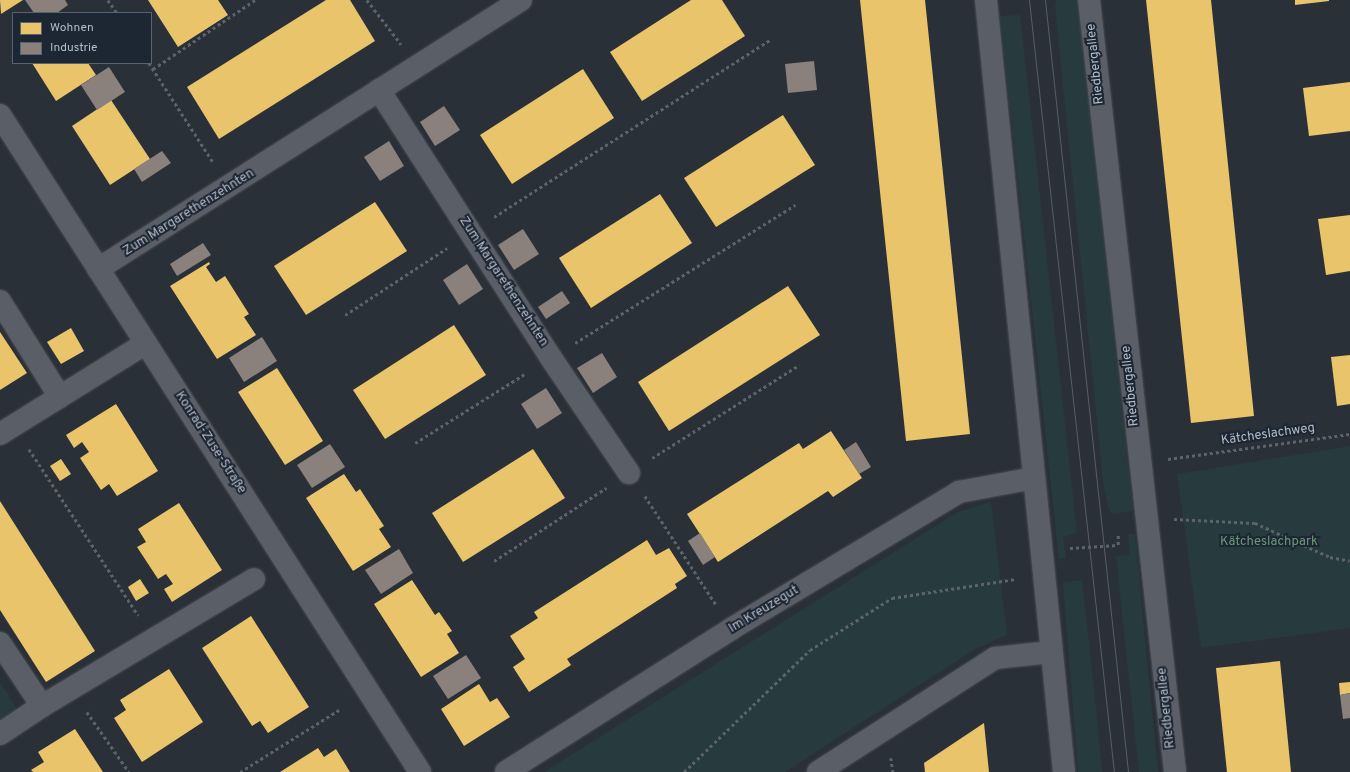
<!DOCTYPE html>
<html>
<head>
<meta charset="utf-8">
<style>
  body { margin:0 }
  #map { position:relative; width:1350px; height:772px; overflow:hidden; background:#2a3038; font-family:Overpass,sans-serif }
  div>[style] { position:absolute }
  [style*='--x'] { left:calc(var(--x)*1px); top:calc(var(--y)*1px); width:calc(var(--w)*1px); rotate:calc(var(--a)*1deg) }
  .green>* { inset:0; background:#273a3e }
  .homes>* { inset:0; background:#e9c46a }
  .industry>* { inset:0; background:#8a817c }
  .path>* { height:2.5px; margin-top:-1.25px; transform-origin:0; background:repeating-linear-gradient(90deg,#5d636a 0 3px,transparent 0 6px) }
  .roads { filter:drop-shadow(0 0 1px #484c53) drop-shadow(0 0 1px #484c53) }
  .minor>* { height:22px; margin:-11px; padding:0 11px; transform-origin:11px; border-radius:11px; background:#5a5e66 }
  .tram>* { height:1px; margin:-0.5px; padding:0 0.5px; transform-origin:0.5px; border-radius:0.5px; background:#595d64 }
  span { translate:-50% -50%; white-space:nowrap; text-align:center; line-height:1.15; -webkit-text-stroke:4px #1d2633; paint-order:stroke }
  .street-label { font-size:13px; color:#b4bcc9 }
  .park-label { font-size:13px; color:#6b9a76 }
  .legend { position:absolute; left:12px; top:12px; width:140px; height:52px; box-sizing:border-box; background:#1d2633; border:1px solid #59626f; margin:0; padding:5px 7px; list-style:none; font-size:12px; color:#b4bcc9 }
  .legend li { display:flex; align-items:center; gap:8px; height:20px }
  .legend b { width:20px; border:1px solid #59626f }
</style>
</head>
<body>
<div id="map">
  <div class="green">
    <div style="clip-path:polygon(1057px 0,1077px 0,1133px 511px,1113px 514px,1109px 510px,1103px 481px,1055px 5px)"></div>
    <div style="clip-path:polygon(1020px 15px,1077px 533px,1063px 537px,1066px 558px,1059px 559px,1000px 16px)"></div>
    <div style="clip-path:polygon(1350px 446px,1350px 628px,1201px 648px,1177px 474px)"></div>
    <div style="clip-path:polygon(991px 502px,1007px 635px,975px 649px,785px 772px,544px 772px,958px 512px)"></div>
    <div style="clip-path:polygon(1128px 534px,1135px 534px,1158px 772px,1139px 772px,1116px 556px,1130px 555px)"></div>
    <div style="clip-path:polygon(1082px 580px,1097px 717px,1102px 772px,1078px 772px,1063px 582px)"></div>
    <div style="clip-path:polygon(0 682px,17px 709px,0 720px)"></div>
  </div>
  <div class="homes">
    <div style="clip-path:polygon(0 0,23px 0,1px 14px)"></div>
    <div style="clip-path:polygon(148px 0,218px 0,228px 15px,178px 47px)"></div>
    <div style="clip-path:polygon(326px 0,350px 0,375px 41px,219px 139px,187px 87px)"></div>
    <div style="clip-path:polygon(691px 0,722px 0,745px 36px,642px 101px,610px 52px)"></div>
    <div style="clip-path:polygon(860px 0,925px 0,970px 434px,906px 441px)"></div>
    <div style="clip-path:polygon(1146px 0,1211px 0,1254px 416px,1191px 423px)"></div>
    <div style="clip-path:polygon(1295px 0,1329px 0,1329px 1px,1295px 5px)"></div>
    <div style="clip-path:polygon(32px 63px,88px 63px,96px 75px,56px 101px)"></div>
    <div style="clip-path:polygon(583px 69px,614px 118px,512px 184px,480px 135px)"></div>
    <div style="clip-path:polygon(1350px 82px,1350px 131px,1309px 136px,1303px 88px)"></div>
    <div style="clip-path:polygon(111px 100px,150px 159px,110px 185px,72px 126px)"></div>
    <div style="clip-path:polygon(783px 115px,815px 165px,716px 227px,684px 178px)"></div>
    <div style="clip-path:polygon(660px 194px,692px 243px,591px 308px,559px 258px)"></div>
    <div style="clip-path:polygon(375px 202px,407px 251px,306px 315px,274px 266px)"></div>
    <div style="clip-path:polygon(1350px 215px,1350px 271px,1326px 275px,1318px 219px)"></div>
    <div style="clip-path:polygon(209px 262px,210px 264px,206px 267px,216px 282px,225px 276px,249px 314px,244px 317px,256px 335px,217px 359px,170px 286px)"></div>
    <div style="clip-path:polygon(788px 286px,820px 335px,669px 431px,638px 382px)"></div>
    <div style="clip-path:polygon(454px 325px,486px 375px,385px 439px,353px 390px)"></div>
    <div style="clip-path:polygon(71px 328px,84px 351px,61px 364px,47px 342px)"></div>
    <div style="clip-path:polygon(0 332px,27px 373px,0 390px)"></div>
    <div style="clip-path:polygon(1350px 355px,1350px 404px,1337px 406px,1331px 357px)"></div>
    <div style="clip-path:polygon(277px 368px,323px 441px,285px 465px,238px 392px)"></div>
    <div style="clip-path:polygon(116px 404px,158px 471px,117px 496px,109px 484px,101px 490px,80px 458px,89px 452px,82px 442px,74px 448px,66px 435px)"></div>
    <div style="clip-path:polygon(831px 431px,862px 478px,833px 497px,828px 491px,718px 562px,687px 514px,799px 443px,803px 449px)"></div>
    <div style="clip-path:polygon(533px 449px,565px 498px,463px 562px,432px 513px)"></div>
    <div style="clip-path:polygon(61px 459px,71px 474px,60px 481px,50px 466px)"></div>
    <div style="clip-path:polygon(344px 474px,356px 492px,360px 489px,384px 526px,379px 529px,391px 547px,353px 571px,306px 498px)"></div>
    <div style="clip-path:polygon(0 501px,95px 651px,46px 682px,0 610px)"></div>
    <div style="clip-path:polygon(179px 503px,222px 570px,172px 602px,164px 589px,173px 584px,166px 574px,158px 579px,137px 547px,146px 542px,138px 529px)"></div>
    <div style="clip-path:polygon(647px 540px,656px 555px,669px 548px,687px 576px,675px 584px,677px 588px,567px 659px,571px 665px,529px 692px,513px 667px,525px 659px,510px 636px,538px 618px,534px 612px)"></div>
    <div style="clip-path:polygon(140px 579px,149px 593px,136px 601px,128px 587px)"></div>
    <div style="clip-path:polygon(412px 580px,435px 615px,439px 612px,452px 631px,447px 634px,459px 653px,421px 677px,374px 604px)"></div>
    <div style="clip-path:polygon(251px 616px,309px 707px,268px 733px,260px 721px,252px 726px,202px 648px)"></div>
    <div style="clip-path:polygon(1280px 661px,1291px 772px,1227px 772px,1216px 668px)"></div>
    <div style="clip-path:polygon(169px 669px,203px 722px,142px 762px,114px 718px,126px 710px,120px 700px)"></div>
    <div style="clip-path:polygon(1350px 682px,1350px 693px,1340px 695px,1339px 683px)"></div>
    <div style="clip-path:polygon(479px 684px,490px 702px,497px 698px,510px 717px,464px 746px,441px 709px)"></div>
    <div style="clip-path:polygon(984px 723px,989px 772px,925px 772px,924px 763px)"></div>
    <div style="clip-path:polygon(75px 729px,103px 772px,33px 772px,31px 770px,44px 762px,38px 752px)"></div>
    <div style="clip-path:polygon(318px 748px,324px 757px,336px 749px,350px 772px,280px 772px)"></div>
  </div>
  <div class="industry">
    <div style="clip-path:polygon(25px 0,65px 0,68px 5px,57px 13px,34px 13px)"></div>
    <div style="clip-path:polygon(814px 61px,817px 90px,788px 93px,785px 64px)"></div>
    <div style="clip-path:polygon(109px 67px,125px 92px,97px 110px,81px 85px)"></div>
    <div style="clip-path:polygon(444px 106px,460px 130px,435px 146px,420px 122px)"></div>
    <div style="clip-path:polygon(389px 141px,404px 166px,380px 181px,364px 157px)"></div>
    <div style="clip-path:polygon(162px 151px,171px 163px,142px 182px,134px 169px)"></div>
    <div style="clip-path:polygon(523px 229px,539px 254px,514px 270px,498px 245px)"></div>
    <div style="clip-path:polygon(203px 243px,211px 255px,177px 276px,170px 264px)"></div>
    <div style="clip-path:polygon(467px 264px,483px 289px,459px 305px,443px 280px)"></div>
    <div style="clip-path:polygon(562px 291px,570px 303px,546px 319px,538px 307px)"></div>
    <div style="clip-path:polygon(262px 337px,277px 361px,244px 382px,229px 358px)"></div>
    <div style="clip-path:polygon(602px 353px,617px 377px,593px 393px,577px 368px)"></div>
    <div style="clip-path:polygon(546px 388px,562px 413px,537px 429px,521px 404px)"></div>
    <div style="clip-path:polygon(856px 442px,871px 467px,859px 474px,844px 450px)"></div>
    <div style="clip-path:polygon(330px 444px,345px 467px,312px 488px,297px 465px)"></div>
    <div style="clip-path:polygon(700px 533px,715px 557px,703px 565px,688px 541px)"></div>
    <div style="clip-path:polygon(399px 549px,413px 573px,381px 594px,365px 570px)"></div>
    <div style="clip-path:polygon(466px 655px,481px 678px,448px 699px,433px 676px)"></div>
    <div style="clip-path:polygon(1350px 693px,1350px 718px,1343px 719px,1340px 695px)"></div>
  </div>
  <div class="path">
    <div style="--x:108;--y:0;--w:16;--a:55"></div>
    <div style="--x:367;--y:0;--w:56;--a:52.3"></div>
    <div style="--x:149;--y:63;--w:118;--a:57.1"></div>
    <div style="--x:153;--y:69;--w:123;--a:-34.1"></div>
    <div style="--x:494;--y:217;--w:329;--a:-32.7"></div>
    <div style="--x:345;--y:315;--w:122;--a:-33.3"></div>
    <div style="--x:575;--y:343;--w:260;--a:-32.1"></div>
    <div style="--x:415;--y:443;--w:131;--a:-32.2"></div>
    <div style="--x:29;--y:449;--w:199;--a:56.7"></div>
    <div style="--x:652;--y:458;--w:174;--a:-32.3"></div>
    <div style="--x:1168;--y:459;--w:184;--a:-7.8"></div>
    <div style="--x:645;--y:496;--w:131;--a:56.8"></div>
    <div style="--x:1174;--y:519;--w:81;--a:2.8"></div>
    <div style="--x:1255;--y:523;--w:82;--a:24.4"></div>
    <div style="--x:1330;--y:557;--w:20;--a:11"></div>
    <div style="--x:1070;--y:548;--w:48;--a:-3.6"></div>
    <div style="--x:1118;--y:545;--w:12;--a:-90"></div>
    <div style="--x:494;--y:561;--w:134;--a:-33.1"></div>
    <div style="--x:87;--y:712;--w:73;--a:55"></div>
    <div style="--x:891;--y:758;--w:14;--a:82"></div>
    <div style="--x:240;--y:772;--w:117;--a:-32.1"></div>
    <div style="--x:684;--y:772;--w:175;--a:-44.1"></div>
    <div style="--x:810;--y:650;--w:97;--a:-32.4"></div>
    <div style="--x:892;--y:598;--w:125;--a:-8.7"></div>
  </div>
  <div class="roads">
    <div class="minor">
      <div style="--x:986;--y:0;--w:776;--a:84.23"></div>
      <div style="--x:1089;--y:0;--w:777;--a:83.64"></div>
      <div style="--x:379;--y:90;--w:318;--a:57.3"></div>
      <div style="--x:551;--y:358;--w:139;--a:55.9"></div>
      <div style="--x:0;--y:115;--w:780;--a:57.41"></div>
      <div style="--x:98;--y:269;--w:501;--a:-32.45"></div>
      <div style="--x:0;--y:301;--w:113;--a:58"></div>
      <div style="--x:0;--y:434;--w:172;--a:-31.9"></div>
      <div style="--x:0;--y:643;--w:76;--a:56.3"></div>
      <div style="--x:0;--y:734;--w:50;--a:-33.7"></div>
      <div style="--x:42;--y:706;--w:247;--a:-30.9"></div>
      <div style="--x:506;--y:772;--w:267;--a:-32.4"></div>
      <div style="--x:731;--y:629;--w:266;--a:-31"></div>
      <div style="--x:959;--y:492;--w:76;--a:-10.6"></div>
      <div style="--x:818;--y:772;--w:211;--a:-32.8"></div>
      <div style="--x:995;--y:658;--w:56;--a:-6.1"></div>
    </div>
  </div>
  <div class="tram">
    <div style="--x:1029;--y:0;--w:777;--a:83.72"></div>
    <div style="--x:1045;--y:0;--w:776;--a:83.86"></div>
  </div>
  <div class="street-label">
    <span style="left:1096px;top:64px;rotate:-96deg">Riedbergallee</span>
    <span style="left:189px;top:213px;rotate:-32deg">Zum Margarethenzehnten</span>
    <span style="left:503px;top:282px;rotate:57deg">Zum Margarethenzehnten</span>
    <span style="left:1131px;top:386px;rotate:-96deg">Riedbergallee</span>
    <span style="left:1268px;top:435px;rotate:-8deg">Kätcheslachweg</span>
    <span style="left:210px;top:443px;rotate:57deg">Konrad-Zuse-Straße</span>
    <span style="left:764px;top:610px;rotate:-31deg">Im Kreuzegut</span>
    <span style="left:1167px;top:708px;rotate:-96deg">Riedbergallee</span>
  </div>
  <div class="park-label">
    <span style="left:1269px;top:542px">Kätcheslachpark</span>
  </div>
  <ul class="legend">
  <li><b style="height:11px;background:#e9c46a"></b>Wohnen</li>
  <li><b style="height:11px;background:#8a817c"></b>Industrie</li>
  </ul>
</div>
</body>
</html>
